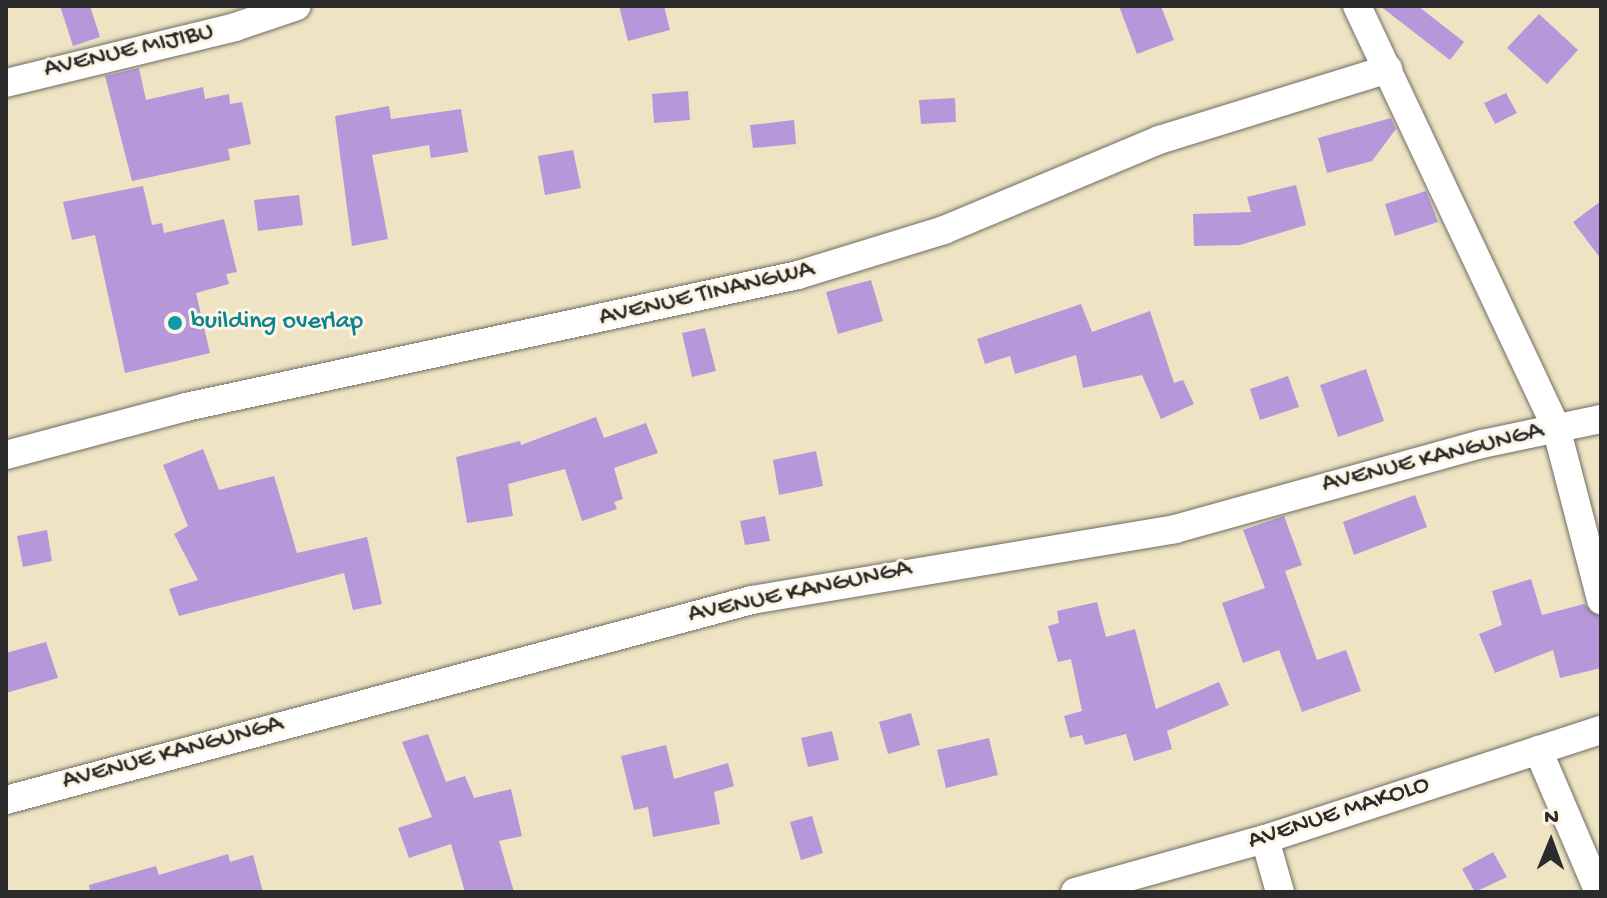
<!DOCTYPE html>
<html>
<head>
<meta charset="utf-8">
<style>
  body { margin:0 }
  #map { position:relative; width:1607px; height:898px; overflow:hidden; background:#eee4c4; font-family:"Gochi Hand",sans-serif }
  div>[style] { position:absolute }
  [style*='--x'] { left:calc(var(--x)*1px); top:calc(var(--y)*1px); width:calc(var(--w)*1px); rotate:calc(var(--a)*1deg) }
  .building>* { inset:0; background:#b697da }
  .roads { filter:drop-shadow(0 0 2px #6f6c61) drop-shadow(0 0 2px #6f6c61) }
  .street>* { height:28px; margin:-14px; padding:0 14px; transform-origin:14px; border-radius:14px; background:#fff }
  .dots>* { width:22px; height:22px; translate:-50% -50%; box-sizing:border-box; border:4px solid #fcf5e5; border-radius:50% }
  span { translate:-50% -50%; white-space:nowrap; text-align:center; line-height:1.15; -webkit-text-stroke:6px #fcf5e5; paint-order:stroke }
  .street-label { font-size:26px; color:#2b2b2b }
  .culture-label { font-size:26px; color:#0d838f }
  .left { translate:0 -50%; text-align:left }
  .frame { position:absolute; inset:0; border:8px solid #2b2b2b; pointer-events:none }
  .north { position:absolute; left:1511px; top:802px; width:80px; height:80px; -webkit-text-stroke:6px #fcf5e5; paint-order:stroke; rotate:1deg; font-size:22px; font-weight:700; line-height:32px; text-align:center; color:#2b2b2b }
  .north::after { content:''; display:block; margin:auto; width:28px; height:36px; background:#2b2b2b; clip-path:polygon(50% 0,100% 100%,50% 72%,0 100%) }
</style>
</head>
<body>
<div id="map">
  <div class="building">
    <div style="clip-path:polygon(60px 6px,90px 6px,100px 37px,73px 46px)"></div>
    <div style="clip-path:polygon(619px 6px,664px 6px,670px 30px,628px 41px)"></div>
    <div style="clip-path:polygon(1119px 6px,1161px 6px,1174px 40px,1137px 54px)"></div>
    <div style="clip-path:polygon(1380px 6px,1418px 6px,1464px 42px,1450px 60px)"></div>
    <div style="clip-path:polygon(1539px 14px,1578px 50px,1547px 84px,1507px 48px)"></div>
    <div style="clip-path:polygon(139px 68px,146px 100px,203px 87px,205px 99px,229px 94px,230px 104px,242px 102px,251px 144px,228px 149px,230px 160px,132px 181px,105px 76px)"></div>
    <div style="clip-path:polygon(688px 91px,690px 120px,654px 123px,652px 94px)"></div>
    <div style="clip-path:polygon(1506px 93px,1517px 113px,1495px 124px,1484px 103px)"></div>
    <div style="clip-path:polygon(955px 98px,956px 122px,921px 124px,919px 100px)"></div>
    <div style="clip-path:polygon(389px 106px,391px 119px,461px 109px,468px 152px,431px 158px,429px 145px,372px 155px,388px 239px,352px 246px,335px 116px)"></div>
    <div style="clip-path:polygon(1391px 118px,1396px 129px,1372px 161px,1327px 173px,1318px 138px)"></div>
    <div style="clip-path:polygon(794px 120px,796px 144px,753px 148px,750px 125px)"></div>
    <div style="clip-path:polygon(573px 150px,581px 188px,545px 195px,538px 156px)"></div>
    <div style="clip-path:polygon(1296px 185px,1306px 225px,1240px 245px,1194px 246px,1193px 214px,1251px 212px,1247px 197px)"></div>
    <div style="clip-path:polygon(143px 186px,152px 225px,162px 223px,164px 233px,224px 219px,237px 272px,226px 274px,229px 284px,196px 293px,210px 353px,125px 373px,95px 235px,72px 240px,63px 202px)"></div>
    <div style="clip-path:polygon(1426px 191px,1438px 222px,1395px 236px,1385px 204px)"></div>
    <div style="clip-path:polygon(299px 195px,303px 225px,258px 231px,254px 200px)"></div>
    <div style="clip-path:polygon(1601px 201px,1601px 259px,1573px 222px)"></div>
    <div style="clip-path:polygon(871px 280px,883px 321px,838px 334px,826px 292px)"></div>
    <div style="clip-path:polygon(1081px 304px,1092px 332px,1150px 311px,1174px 383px,1183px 380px,1194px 404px,1161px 419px,1142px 375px,1083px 388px,1076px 355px,1015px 374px,1010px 356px,985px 364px,977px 339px)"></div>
    <div style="clip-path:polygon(705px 328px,716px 371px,692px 377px,682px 333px)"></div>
    <div style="clip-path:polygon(1366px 369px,1384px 421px,1338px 437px,1320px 385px)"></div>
    <div style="clip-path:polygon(1288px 376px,1299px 407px,1260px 420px,1250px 389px)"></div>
    <div style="clip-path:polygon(596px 417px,604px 438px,646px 423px,658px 453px,614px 468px,623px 499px,614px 502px,617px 509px,582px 521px,565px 469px,508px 484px,513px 516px,467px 523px,456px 457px,520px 441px,521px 445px)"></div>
    <div style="clip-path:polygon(203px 449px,219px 490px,274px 476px,297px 553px,367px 537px,382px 604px,353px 610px,344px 573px,179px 616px,169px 589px,198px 580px,174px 534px,188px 526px,163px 465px)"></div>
    <div style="clip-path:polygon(816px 451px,823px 486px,779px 495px,773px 460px)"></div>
    <div style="clip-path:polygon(1415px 495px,1427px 527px,1354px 555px,1343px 522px)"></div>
    <div style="clip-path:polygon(765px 516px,770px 541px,745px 545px,740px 521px)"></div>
    <div style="clip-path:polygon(1284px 516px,1302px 565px,1285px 571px,1317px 660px,1346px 650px,1361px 691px,1302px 712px,1279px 650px,1243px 663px,1222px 603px,1265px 588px,1243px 530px)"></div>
    <div style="clip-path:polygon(47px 530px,52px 561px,23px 567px,17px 536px)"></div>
    <div style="clip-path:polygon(1531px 579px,1542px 615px,1584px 604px,1601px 617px,1601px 668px,1560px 678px,1553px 650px,1495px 673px,1479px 634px,1502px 625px,1492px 591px)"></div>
    <div style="clip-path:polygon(1097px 602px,1106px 637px,1135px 629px,1156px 709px,1219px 682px,1229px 705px,1167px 731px,1172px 749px,1134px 761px,1126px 734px,1085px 745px,1082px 735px,1070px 738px,1064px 716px,1082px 711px,1071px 659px,1058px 662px,1048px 626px,1059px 623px,1057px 611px)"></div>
    <div style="clip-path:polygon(46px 642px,58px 678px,6px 693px,6px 653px)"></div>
    <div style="clip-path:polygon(911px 713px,920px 745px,888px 754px,879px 722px)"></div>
    <div style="clip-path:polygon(832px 731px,839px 760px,808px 767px,801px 738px)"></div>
    <div style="clip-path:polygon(428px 734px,446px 782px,465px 776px,474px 798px,511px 789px,522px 836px,499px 841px,514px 892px,465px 892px,451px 844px,409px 858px,398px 828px,432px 817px,402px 742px)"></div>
    <div style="clip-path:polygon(989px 738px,998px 775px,946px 788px,937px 750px)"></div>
    <div style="clip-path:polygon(666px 745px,674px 779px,728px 763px,734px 786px,714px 792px,720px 824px,653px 837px,648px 807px,634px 810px,621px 756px)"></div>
    <div style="clip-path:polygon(812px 816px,823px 853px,801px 860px,790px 822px)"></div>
    <div style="clip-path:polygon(1493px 852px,1507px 877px,1475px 892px,1462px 869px)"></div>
    <div style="clip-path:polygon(228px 854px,230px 862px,253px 855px,263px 892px,90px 892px,89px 885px,156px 866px,159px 875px)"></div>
  </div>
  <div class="roads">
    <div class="street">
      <div style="--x:1357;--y:6;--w:466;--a:64.7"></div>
      <div style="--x:1556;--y:427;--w:179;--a:75.4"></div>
      <div style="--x:6;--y:83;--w:236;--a:-13.7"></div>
      <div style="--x:235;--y:27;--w:65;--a:-18.7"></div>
      <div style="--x:6;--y:455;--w:186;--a:-14.9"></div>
      <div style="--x:186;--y:407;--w:626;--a:-12.17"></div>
      <div style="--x:798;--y:275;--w:153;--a:-17.1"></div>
      <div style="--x:944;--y:230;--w:233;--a:-22.7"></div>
      <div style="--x:1159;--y:140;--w:240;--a:-17.2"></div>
      <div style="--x:1538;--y:750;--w:155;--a:66.8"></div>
      <div style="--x:6;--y:800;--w:772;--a:-15.01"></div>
      <div style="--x:752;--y:600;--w:429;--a:-9.5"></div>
      <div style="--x:1175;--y:529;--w:319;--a:-15.5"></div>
      <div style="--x:1482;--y:444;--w:122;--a:-11.9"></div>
      <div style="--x:1265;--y:839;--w:55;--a:74.2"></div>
      <div style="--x:1075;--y:892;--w:197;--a:-15.6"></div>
      <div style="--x:1265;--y:839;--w:353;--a:-18"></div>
    </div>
  </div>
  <div class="dots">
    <div style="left:175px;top:323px;background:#0f9aa8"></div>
  </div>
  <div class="street-label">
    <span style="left:129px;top:52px;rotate:-13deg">AVENUE MIJIBU</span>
    <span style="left:707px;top:295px;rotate:-13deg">AVENUE TINANGWA</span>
    <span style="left:1433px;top:459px;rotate:-14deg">AVENUE KANGUNGA</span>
    <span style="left:800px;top:593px;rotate:-12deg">AVENUE KANGUNGA</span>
    <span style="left:173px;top:754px;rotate:-15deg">AVENUE KANGUNGA</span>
    <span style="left:1339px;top:814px;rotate:-18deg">AVENUE MAKOLO</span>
  </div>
  <div class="culture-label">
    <span class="left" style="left:191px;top:323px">building overlap</span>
  </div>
  <div class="frame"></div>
  <div class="north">N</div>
</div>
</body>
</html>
